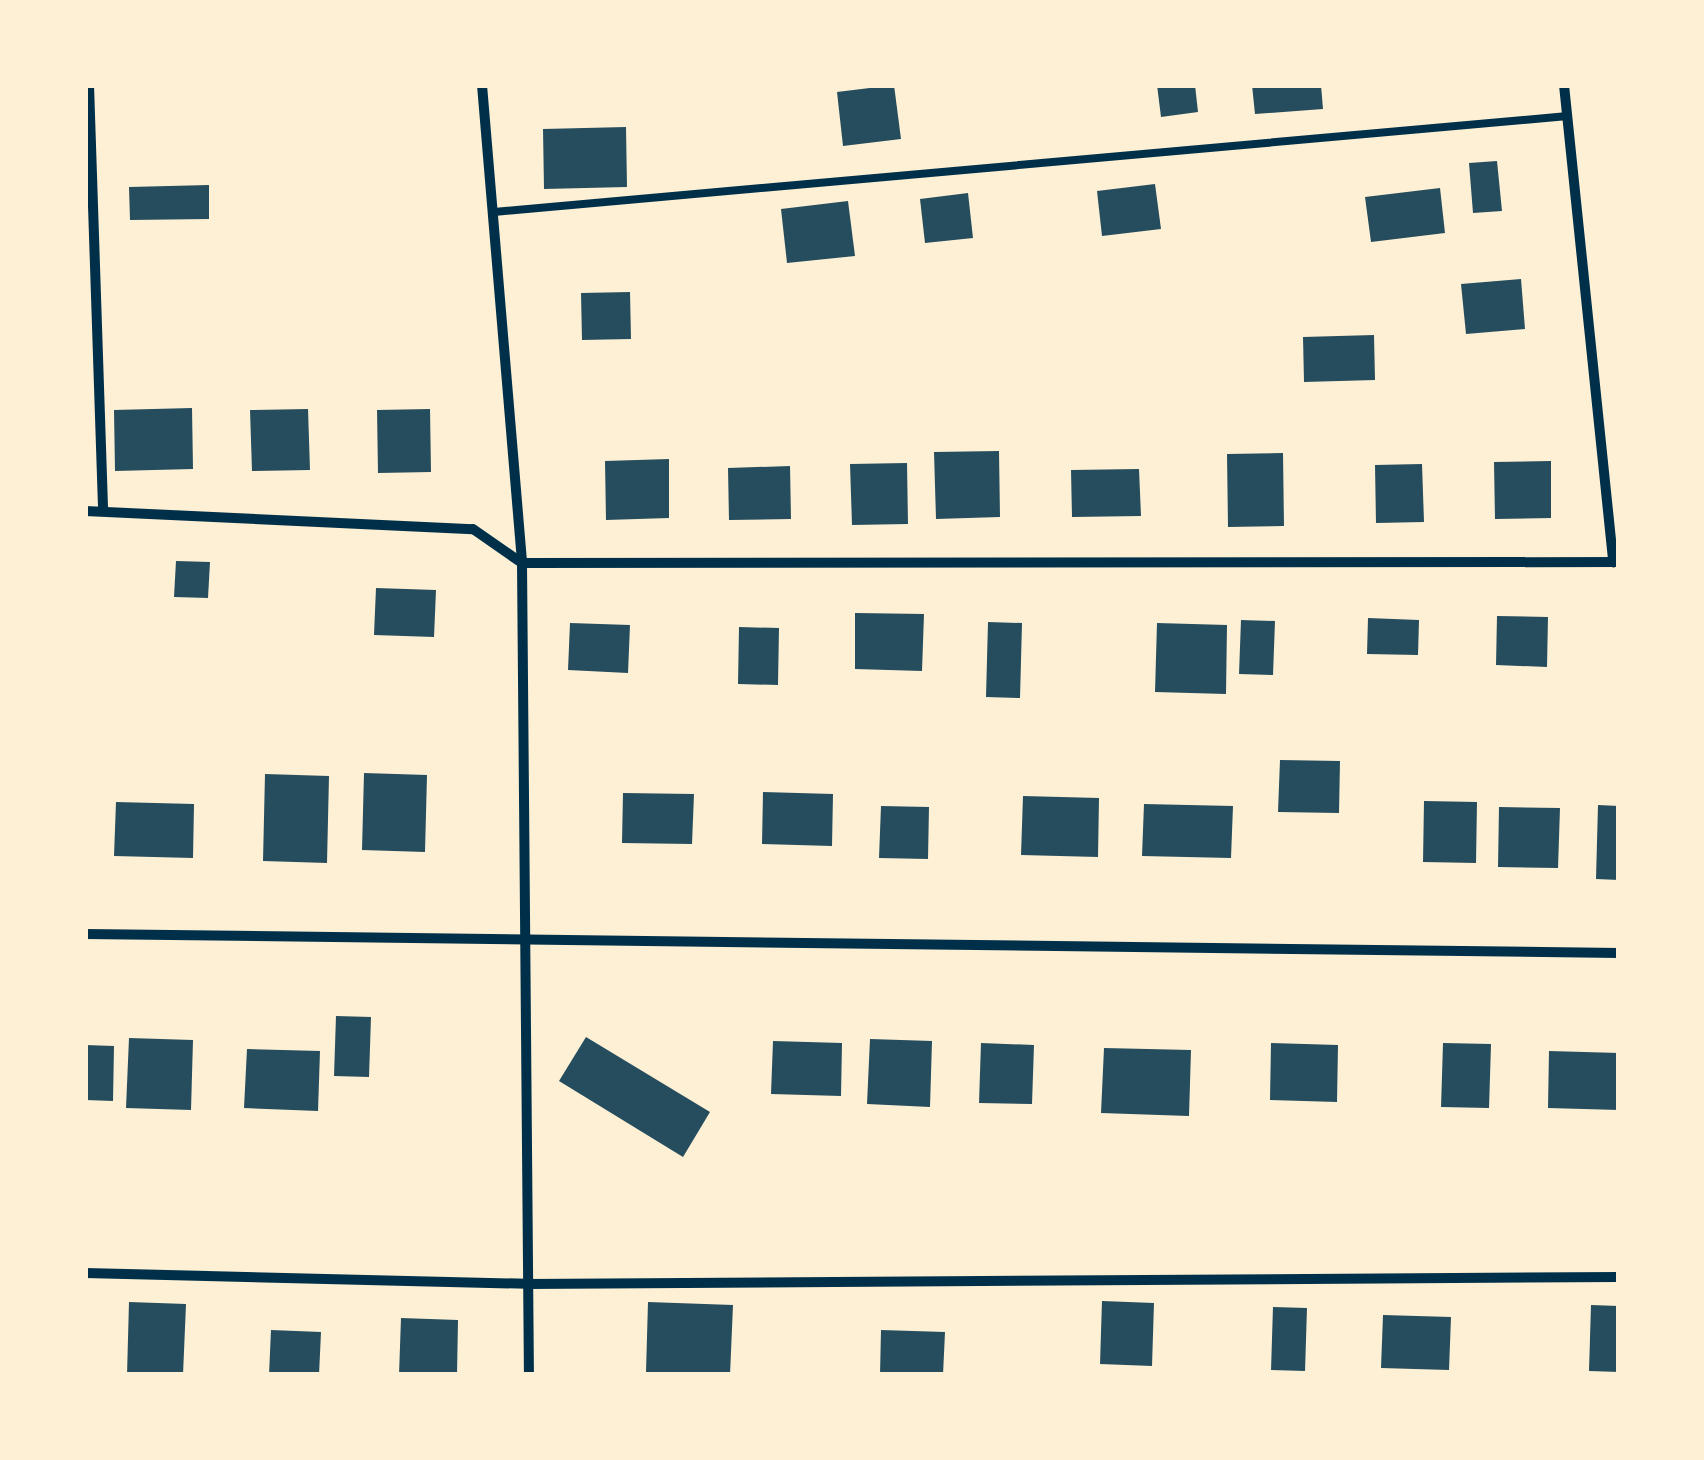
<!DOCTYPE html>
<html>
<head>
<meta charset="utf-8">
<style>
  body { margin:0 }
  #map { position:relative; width:1704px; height:1460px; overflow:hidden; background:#fdf0d5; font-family:"DejaVu Sans",sans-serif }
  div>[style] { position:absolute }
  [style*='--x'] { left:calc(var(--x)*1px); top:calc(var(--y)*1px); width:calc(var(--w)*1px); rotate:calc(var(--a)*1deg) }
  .building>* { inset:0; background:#264d5e }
  .service>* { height:8px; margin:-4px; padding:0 4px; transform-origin:4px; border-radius:4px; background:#003049 }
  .minor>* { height:10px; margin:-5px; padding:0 5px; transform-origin:5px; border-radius:5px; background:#003049 }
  span { translate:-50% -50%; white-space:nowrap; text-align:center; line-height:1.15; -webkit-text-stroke:9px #fdf0d5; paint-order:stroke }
  .frame { position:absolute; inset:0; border:88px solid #fdf0d5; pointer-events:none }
</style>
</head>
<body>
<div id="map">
  <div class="building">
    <div style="clip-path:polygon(894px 85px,901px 139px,843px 146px,837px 92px)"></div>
    <div style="clip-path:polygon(1157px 85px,1195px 85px,1198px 112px,1161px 117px)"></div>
    <div style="clip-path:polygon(1252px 85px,1321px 85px,1323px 109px,1255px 114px)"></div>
    <div style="clip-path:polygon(626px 127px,627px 187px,544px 189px,543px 129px)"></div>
    <div style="clip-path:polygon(1497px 161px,1502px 211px,1473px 213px,1469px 163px)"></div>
    <div style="clip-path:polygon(1155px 184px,1161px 229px,1102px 236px,1097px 191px)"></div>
    <div style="clip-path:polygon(209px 185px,209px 219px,130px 220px,129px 187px)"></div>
    <div style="clip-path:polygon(1440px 188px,1445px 233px,1371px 242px,1365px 197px)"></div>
    <div style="clip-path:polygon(968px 193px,973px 238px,925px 243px,920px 199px)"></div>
    <div style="clip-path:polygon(848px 201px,855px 256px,787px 263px,781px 209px)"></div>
    <div style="clip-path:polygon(1521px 279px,1525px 329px,1466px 334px,1461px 284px)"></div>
    <div style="clip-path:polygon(630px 292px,631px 339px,582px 340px,581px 293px)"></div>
    <div style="clip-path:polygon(1374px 335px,1375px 380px,1304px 382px,1303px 337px)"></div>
    <div style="clip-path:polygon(192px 408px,193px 469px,115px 471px,114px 410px)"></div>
    <div style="clip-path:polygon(308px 409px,310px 470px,252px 471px,250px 410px)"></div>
    <div style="clip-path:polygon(430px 409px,431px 472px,378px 473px,377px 410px)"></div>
    <div style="clip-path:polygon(999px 451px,1000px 517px,936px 519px,934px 452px)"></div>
    <div style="clip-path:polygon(1283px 453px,1284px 526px,1228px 527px,1227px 454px)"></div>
    <div style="clip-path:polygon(669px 459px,669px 518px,606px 520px,605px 461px)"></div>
    <div style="clip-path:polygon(1551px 461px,1551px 518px,1495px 519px,1494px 462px)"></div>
    <div style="clip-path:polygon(907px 463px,908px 524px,852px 525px,850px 464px)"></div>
    <div style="clip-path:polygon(1422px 464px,1424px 522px,1376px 523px,1375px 465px)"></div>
    <div style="clip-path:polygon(790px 466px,791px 519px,729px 520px,728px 468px)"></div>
    <div style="clip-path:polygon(1139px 469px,1141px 516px,1072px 517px,1071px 470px)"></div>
    <div style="clip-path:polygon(176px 561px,210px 562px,208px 598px,174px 597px)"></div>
    <div style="clip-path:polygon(376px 588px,436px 590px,434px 637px,374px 635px)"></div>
    <div style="clip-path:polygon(855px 613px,924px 614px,922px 671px,855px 669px)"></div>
    <div style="clip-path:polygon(1497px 616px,1548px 617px,1547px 667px,1496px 665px)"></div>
    <div style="clip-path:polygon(1368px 618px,1419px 620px,1418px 655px,1367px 654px)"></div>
    <div style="clip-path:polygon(1241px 620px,1275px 621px,1273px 675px,1239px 674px)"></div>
    <div style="clip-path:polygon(988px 622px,1022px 623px,1020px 698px,986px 697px)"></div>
    <div style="clip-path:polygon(570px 623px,630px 625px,628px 673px,568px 670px)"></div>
    <div style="clip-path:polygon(1157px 623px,1227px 625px,1226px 694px,1155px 692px)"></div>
    <div style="clip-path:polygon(739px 627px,779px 628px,778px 685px,738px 684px)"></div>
    <div style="clip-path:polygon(1280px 760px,1340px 761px,1339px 813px,1278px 812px)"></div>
    <div style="clip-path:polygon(364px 773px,427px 775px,425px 852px,362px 850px)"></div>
    <div style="clip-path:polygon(265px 774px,329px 776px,327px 863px,263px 861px)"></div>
    <div style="clip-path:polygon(763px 792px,833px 794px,832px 846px,762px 844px)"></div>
    <div style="clip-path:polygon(623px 793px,694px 794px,692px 844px,622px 843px)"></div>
    <div style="clip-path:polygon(1023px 796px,1099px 798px,1098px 857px,1021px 855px)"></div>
    <div style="clip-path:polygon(1424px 801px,1477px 802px,1476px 863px,1423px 862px)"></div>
    <div style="clip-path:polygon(116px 802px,194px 804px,193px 858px,114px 856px)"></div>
    <div style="clip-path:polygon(1144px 804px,1233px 806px,1231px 858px,1142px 856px)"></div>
    <div style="clip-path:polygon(1598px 805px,1619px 806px,1619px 880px,1596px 879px)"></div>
    <div style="clip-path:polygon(881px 806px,929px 807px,928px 859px,879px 858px)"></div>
    <div style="clip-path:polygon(1499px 807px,1560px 808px,1558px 868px,1498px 867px)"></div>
    <div style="clip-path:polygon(336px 1016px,371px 1017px,369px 1077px,334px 1076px)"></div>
    <div style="clip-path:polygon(586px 1037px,710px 1112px,683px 1157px,559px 1081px)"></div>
    <div style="clip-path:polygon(129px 1038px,193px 1040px,191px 1110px,126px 1108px)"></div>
    <div style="clip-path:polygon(870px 1039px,932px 1041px,930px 1107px,867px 1104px)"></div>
    <div style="clip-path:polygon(773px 1041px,842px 1043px,841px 1096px,771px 1094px)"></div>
    <div style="clip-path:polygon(981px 1043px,1034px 1045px,1032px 1104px,979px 1103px)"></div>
    <div style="clip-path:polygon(1271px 1043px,1338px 1045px,1337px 1102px,1270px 1100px)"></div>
    <div style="clip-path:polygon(1443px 1043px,1491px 1044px,1489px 1108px,1441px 1107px)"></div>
    <div style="clip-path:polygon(85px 1045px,114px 1046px,113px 1101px,85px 1100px)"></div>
    <div style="clip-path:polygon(1104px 1048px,1191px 1050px,1189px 1116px,1101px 1113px)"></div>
    <div style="clip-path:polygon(247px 1049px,320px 1051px,318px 1111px,244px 1108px)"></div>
    <div style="clip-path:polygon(1549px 1051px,1619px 1053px,1619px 1110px,1548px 1108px)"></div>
    <div style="clip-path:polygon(1102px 1301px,1154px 1303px,1152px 1366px,1100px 1364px)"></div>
    <div style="clip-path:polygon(129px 1302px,186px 1304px,183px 1375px,127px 1375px)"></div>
    <div style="clip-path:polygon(648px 1302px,733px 1305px,730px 1375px,646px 1372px)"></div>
    <div style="clip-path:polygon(1591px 1305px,1619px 1306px,1619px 1372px,1589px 1371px)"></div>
    <div style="clip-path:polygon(1273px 1307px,1307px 1308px,1305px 1371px,1271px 1370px)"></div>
    <div style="clip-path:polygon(1383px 1315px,1451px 1317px,1449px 1370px,1381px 1368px)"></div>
    <div style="clip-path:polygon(401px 1318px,458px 1320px,457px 1375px,399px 1375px)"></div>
    <div style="clip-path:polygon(271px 1330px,321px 1332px,319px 1375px,269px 1375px)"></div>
    <div style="clip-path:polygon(881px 1330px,945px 1332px,943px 1375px,880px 1375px)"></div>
  </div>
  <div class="service">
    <div style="--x:494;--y:212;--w:1078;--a:-5.11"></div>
  </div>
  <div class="minor">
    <div style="--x:89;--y:85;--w:426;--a:88.1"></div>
    <div style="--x:482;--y:85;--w:480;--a:85.2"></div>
    <div style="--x:522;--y:563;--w:812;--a:89.51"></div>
    <div style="--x:1564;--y:85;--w:480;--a:84.1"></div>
    <div style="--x:85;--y:511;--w:388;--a:2.7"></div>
    <div style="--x:473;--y:529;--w:60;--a:34.8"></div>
    <div style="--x:522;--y:563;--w:1097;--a:-0.05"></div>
    <div style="--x:85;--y:934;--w:1534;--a:0.71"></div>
    <div style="--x:85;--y:1273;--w:442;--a:1.4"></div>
    <div style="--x:527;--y:1284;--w:1092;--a:-0.37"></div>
  </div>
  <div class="frame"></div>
</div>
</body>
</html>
